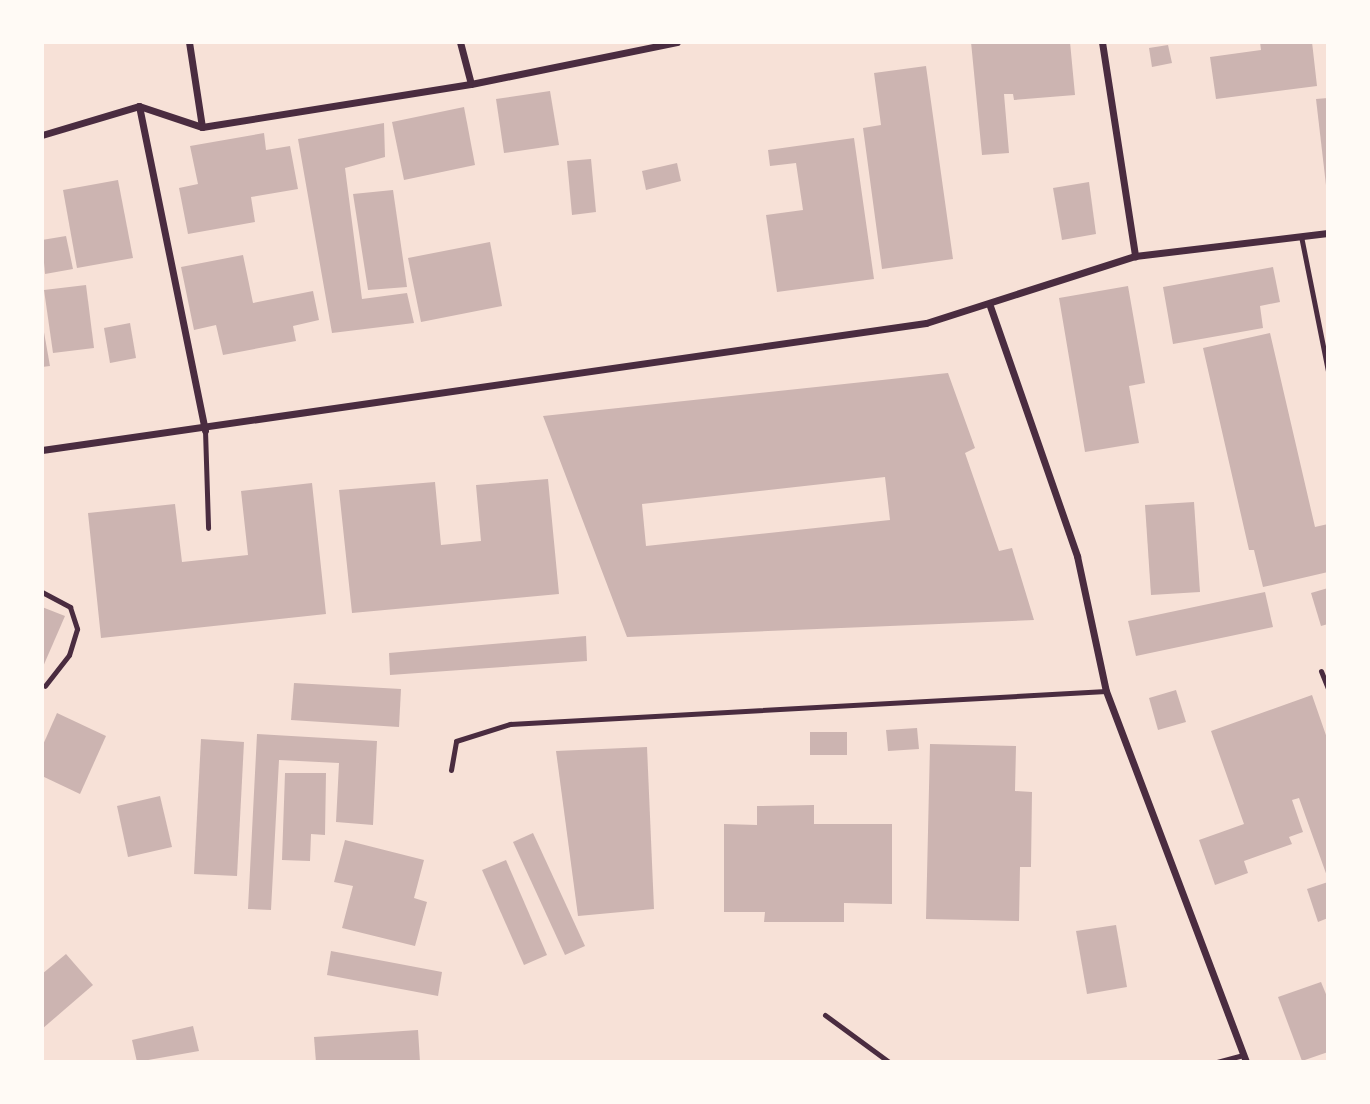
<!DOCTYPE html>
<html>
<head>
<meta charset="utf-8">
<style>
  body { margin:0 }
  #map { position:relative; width:1370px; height:1104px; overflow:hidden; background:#f7e1d7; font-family:Quicksand,sans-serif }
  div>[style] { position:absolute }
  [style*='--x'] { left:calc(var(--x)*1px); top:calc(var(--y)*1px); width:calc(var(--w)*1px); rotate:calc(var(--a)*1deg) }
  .building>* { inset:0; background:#ccb4b1 }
  .service>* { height:5px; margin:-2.5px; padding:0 2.5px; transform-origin:2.5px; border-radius:2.5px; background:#4a2c40 }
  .minor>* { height:7px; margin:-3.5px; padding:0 3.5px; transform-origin:3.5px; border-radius:3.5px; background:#4a2c40 }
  span { translate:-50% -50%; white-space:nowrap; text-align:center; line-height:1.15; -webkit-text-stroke:5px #fffaf5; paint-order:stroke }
  .frame { position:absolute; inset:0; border:44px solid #fffaf5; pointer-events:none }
</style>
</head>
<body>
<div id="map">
  <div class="building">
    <div style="clip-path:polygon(971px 42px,1070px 42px,1075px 95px,1014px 100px,1013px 94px,1004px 94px,1009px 153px,982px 155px)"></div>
    <div style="clip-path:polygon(1260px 42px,1312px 42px,1317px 86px,1216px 99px,1210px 57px,1261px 50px)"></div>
    <div style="clip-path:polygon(1168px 45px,1172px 63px,1152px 67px,1149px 48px)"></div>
    <div style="clip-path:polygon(926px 66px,953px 259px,882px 269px,863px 128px,881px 125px,874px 73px)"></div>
    <div style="clip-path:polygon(550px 91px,559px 145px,504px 153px,496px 99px)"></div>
    <div style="clip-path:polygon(1328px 98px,1328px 185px,1326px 185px,1316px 99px)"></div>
    <div style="clip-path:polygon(464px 107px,475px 165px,404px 180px,392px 122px)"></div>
    <div style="clip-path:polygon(384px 123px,385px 157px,345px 168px,362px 299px,407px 293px,414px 323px,332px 333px,298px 139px)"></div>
    <div style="clip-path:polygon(264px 133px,266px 150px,290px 146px,298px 189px,251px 197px,255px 222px,188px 234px,179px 188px,198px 184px,190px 146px)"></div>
    <div style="clip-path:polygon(854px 138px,874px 279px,777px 292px,766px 215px,803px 210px,796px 163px,770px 166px,768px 150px)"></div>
    <div style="clip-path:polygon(591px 159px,596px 212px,572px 215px,567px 161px)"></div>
    <div style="clip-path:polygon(677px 163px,681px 181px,646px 190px,642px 171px)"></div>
    <div style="clip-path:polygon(118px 180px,133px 258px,77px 268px,63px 190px)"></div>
    <div style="clip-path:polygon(1089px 182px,1096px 234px,1062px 240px,1053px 188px)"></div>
    <div style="clip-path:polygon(393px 190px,407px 287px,368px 290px,353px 194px)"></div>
    <div style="clip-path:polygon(66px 236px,73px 269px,45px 274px,42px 240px)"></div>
    <div style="clip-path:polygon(490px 242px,502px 306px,421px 322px,408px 258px)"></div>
    <div style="clip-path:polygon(243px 255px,253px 303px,313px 291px,319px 320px,293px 326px,296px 341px,223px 355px,216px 325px,194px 330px,181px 267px)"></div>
    <div style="clip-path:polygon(1273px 267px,1280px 302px,1260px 306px,1263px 328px,1173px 344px,1163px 287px)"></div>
    <div style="clip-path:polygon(86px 285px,94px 348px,53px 353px,44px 290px)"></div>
    <div style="clip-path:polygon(1128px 286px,1145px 383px,1129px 386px,1139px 443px,1085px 452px,1059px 298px)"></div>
    <div style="clip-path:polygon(42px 321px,50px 366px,42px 367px)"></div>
    <div style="clip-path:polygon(130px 323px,136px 358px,110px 363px,104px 328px)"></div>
    <div style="clip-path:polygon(1270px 333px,1315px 527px,1328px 524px,1328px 572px,1263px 587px,1254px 550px,1249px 550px,1203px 348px)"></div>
    <div style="clip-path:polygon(evenodd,948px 373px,975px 448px,965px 453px,999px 551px,1012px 548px,1034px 620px,627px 637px,543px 416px,948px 373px,885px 477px,890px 520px,646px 546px,642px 504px,885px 477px)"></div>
    <div style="clip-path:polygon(548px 479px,559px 594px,352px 613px,339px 490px,435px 482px,441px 545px,481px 541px,476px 485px)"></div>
    <div style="clip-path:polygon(312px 483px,326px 614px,101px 638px,88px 513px,175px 504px,182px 562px,248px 555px,241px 491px)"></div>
    <div style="clip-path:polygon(1194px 502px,1200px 592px,1151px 595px,1145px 505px)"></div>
    <div style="clip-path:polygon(1328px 588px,1328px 624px,1321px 626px,1311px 593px)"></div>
    <div style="clip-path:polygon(1265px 592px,1273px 627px,1136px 656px,1128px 621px)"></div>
    <div style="clip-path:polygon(42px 607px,65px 616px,42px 669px)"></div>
    <div style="clip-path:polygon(586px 636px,587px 661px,390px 675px,389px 653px)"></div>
    <div style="clip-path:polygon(294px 683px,401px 689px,399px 727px,291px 720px)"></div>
    <div style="clip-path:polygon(1176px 690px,1186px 722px,1158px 730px,1149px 698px)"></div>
    <div style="clip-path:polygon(1312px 695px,1328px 741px,1328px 879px,1299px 798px,1292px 800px,1303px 832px,1289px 837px,1292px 844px,1244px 861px,1248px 873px,1215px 885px,1199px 840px,1244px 824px,1211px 731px)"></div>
    <div style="clip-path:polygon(57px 713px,106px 736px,80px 794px,42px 776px,42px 747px)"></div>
    <div style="clip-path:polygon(917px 728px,919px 749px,888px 751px,886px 730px)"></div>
    <div style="clip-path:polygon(810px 732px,847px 732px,847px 755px,810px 755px)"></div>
    <div style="clip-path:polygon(257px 734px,377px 741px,373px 825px,336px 822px,339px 763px,279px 760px,271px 910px,248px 909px)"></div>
    <div style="clip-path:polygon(201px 739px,244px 742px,237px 876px,194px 874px)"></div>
    <div style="clip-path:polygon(930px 744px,1016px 746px,1015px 791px,1032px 792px,1031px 867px,1020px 867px,1019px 921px,926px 919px)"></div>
    <div style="clip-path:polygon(647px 747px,654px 909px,578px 916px,556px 751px)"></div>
    <div style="clip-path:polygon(285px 773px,326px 773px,325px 835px,311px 834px,310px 861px,282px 860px)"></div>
    <div style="clip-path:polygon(160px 796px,172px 847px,128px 857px,117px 806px)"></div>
    <div style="clip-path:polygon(814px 805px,814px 824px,892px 824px,892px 904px,844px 903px,844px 922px,764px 922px,765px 912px,724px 912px,724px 824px,757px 825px,757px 806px)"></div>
    <div style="clip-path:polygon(533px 833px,585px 946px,565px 955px,513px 842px)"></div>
    <div style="clip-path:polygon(345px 840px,424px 860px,414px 898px,427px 902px,415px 946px,342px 928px,353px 886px,334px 882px)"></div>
    <div style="clip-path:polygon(506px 860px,547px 955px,524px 965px,482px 870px)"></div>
    <div style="clip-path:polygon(1328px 882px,1328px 918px,1318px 922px,1307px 889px)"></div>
    <div style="clip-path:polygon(1116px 925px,1127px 987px,1087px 994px,1076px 931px)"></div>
    <div style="clip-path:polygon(331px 951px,442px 972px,438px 996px,327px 975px)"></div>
    <div style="clip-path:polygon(66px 954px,93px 985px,42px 1029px,42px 974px)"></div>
    <div style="clip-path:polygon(1321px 982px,1328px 999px,1328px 1052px,1302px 1061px,1278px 997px)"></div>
    <div style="clip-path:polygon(193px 1026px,199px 1051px,137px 1062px,132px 1040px)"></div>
    <div style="clip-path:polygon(418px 1030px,420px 1062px,316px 1062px,314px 1037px)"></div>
  </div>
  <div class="service">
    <div style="--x:1301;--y:236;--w:138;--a:78.7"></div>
    <div style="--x:205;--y:430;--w:98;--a:88.2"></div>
    <div style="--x:42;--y:592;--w:32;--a:28"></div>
    <div style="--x:70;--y:607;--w:23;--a:72"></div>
    <div style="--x:77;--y:629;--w:27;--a:107"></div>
    <div style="--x:69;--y:655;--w:39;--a:128"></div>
    <div style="--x:1321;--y:671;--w:18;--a:68"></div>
    <div style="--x:451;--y:770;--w:29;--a:-80"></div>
    <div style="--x:456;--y:741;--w:57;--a:-17.5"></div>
    <div style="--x:510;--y:724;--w:597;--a:-3.17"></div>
    <div style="--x:825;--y:1015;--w:79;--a:36.3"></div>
    <div style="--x:1217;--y:1062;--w:27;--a:-15"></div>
  </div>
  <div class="minor">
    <div style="--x:189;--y:42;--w:86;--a:81.3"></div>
    <div style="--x:460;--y:42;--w:43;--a:75.3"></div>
    <div style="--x:1102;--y:42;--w:217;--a:81.2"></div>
    <div style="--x:139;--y:106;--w:331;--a:78.5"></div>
    <div style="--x:42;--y:135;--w:101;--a:-16.6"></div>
    <div style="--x:139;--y:106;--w:66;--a:18.4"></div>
    <div style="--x:202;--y:127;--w:272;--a:-9.1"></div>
    <div style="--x:471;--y:84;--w:210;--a:-11.5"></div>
    <div style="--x:990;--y:306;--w:265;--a:70.8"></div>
    <div style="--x:1077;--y:556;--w:138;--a:77.9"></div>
    <div style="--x:1106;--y:691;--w:397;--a:69.3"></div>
    <div style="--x:42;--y:450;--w:893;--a:-8.18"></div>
    <div style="--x:926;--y:323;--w:219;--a:-17.8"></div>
    <div style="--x:1135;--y:256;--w:194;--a:-6.8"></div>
  </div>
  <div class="frame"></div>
</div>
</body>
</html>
